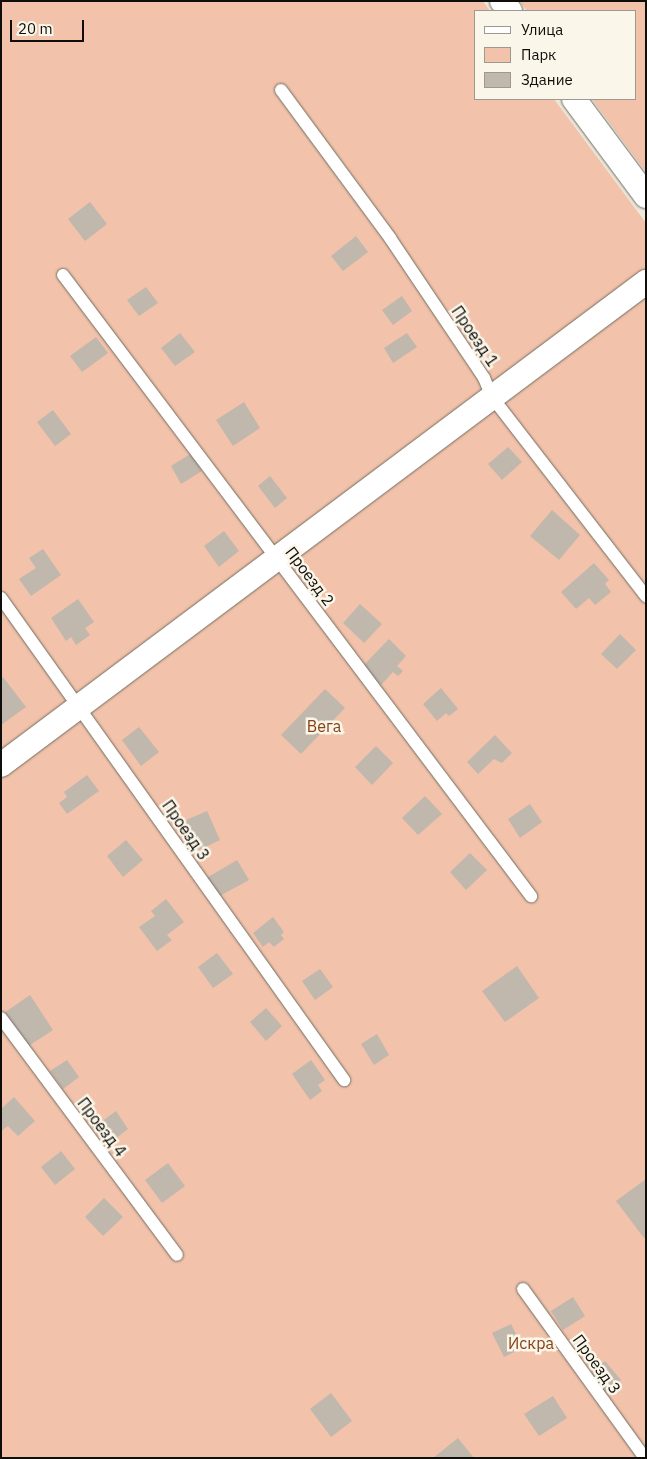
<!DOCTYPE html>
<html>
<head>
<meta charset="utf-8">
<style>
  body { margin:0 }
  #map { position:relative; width:647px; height:1459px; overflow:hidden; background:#ede9dd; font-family:"IBM Plex Sans",sans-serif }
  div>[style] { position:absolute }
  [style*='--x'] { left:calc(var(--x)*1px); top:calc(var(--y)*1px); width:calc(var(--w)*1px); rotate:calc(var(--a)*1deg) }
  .green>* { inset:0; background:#f2c2aa }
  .building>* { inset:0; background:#c0b7ad }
  .roads { filter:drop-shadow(0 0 1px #716d62) drop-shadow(0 0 1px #716d62) }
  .lane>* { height:12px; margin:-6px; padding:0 6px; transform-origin:6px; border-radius:6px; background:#fff }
  .street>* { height:24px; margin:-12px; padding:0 12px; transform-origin:12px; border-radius:12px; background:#fff }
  span { translate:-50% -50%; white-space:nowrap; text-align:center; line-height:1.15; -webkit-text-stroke:5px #fbf6ea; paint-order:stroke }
  .street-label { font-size:16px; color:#0f0e0a }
  .park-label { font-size:16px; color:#874115 }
  .frame { position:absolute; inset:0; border:2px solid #0f0e0a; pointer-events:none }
  .legend { position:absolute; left:474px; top:10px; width:162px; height:90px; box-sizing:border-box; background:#fbf6ea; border:1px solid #9d9990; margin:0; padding:6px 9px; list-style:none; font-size:15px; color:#0f0e0a }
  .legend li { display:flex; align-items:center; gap:10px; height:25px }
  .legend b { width:25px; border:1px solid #9d9990 }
  .scale { position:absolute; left:10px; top:20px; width:74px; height:22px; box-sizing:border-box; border:2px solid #0f0e0a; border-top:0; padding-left:6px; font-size:15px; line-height:18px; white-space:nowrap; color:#0f0e0a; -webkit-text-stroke:4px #fbf6ea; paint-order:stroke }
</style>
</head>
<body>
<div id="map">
  <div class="green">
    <div style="clip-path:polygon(1px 1px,483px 1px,490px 11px,476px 11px,476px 99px,554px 99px,646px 223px,646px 1458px,1px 1458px)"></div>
    <div style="clip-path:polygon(520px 1px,646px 1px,646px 172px,592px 99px,636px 99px,636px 11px,527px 11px)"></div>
  </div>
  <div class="building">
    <div style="clip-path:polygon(90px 202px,107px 224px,85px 241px,68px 219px)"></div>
    <div style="clip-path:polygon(356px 236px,368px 252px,343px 271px,331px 256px)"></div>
    <div style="clip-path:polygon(146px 287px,158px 303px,139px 316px,127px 300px)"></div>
    <div style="clip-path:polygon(402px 296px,412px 311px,393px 325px,382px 310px)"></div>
    <div style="clip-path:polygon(180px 333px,195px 352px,175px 366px,161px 348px)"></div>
    <div style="clip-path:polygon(407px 333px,417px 347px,393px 363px,384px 348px)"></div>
    <div style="clip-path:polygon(96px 337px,108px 353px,82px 372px,70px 356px)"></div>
    <div style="clip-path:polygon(244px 402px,260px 428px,233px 446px,216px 420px)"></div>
    <div style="clip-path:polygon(53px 410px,71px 434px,55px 446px,37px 422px)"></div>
    <div style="clip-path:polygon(508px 447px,522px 462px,502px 480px,488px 464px)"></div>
    <div style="clip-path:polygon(192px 453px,202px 471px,181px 484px,171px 466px)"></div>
    <div style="clip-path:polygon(270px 476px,287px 498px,275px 508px,258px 486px)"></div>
    <div style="clip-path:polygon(552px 510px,580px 535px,559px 560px,530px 536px)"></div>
    <div style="clip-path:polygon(224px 531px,239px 551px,219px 567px,204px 546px)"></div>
    <div style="clip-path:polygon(43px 549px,61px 575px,31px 596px,19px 579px,36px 568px,29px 558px)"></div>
    <div style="clip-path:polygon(594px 563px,609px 580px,605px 584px,611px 592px,595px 605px,589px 598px,576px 609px,561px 592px)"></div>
    <div style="clip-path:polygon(78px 599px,94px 622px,85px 628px,90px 635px,76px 645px,71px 637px,66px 641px,51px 618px)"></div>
    <div style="clip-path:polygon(360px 604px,382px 624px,364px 643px,343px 623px)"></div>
    <div style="clip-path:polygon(620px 634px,636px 650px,617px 669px,601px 654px)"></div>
    <div style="clip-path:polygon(389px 639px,406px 656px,397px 666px,403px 671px,398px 676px,393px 672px,381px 685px,362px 667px)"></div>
    <div style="clip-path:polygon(3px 677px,26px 707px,1px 725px,1px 679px)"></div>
    <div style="clip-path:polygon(441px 688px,458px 709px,449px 716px,446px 713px,437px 721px,423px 704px)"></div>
    <div style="clip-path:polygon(325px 689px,345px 708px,301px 754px,281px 735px)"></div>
    <div style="clip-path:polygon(139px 727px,159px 752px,141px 766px,122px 740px)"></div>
    <div style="clip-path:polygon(495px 735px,512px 753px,502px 763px,494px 759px,478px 774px,467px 762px)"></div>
    <div style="clip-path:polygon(376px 746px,393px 763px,372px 785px,355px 767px)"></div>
    <div style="clip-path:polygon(87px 775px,99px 791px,67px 814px,59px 803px,67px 797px,64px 792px)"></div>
    <div style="clip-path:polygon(425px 796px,442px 814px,418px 835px,402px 818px)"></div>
    <div style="clip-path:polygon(530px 804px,542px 822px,520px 838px,508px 819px)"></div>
    <div style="clip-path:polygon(207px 811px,220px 840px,192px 853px,179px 823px)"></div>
    <div style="clip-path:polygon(126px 840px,143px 860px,123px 877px,107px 856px)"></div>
    <div style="clip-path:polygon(470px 853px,487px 870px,466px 890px,450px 872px)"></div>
    <div style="clip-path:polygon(237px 860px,249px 880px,216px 898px,205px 879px)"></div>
    <div style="clip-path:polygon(166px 899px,184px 922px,167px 935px,172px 940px,157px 951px,139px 927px,155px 916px,151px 911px)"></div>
    <div style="clip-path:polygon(273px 917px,284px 932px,281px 935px,284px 939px,274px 947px,269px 942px,263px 947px,253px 933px)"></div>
    <div style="clip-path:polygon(217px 953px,233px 974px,213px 988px,198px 967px)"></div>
    <div style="clip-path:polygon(517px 966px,539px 998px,505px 1022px,482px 991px)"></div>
    <div style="clip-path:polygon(320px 969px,333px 987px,315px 1000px,302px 981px)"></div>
    <div style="clip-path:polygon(30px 995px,53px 1030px,27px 1047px,4px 1013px)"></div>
    <div style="clip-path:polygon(266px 1008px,282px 1026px,266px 1041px,250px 1022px)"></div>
    <div style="clip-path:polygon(377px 1034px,389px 1055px,374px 1065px,361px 1044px)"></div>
    <div style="clip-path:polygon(67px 1060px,79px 1077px,63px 1089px,50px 1071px)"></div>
    <div style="clip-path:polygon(311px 1060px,325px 1080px,318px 1085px,322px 1091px,310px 1100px,292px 1074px)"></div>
    <div style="clip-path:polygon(14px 1097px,35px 1121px,18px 1136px,8px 1126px,1px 1131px,1px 1109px)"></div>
    <div style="clip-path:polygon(116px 1111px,128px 1129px,107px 1145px,94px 1127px)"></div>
    <div style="clip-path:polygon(61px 1151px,75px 1169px,55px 1185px,41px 1167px)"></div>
    <div style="clip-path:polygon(168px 1163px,185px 1186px,162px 1203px,145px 1180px)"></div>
    <div style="clip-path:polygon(646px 1179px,646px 1237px,644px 1238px,616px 1201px)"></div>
    <div style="clip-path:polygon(104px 1198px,123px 1217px,103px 1236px,85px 1217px)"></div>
    <div style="clip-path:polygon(573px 1297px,585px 1316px,563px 1330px,551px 1311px)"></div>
    <div style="clip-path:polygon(511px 1324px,523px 1348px,504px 1357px,492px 1333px)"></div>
    <div style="clip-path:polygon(605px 1361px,621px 1380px,604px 1394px,588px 1376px)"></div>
    <div style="clip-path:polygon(331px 1393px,352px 1421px,331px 1437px,310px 1409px)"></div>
    <div style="clip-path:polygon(553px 1396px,567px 1418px,539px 1436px,524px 1414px)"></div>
    <div style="clip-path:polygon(458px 1438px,474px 1458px,433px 1458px)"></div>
  </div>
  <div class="roads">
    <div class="lane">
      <div style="--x:281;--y:90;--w:184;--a:53.6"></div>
      <div style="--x:390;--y:238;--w:169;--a:56.1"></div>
      <div style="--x:484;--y:378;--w:21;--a:67"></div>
      <div style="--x:492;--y:397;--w:252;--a:52.3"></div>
      <div style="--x:63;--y:275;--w:778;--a:53"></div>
      <div style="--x:1;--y:598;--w:592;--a:54.56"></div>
      <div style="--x:1;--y:1018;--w:295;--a:53.4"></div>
      <div style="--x:523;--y:1289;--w:208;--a:54.2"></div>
    </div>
    <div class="street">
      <div style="--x:502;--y:1;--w:13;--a:51"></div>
      <div style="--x:574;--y:99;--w:121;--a:53.4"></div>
      <div style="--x:1;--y:765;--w:806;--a:-36.83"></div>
    </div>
  </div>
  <div class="street-label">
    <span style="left:475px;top:336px;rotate:56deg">Проезд 1</span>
    <span style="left:310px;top:576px;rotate:53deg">Проезд 2</span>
    <span style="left:186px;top:830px;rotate:55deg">Проезд 3</span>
    <span style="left:102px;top:1127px;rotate:53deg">Проезд 4</span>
    <span style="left:597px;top:1364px;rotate:54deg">Проезд 3</span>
  </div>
  <div class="park-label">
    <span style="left:324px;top:726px">Вега</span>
    <span style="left:531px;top:1343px">Искра</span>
  </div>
  <div class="frame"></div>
  <ul class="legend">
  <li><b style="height:6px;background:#fff"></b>Улица</li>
  <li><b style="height:14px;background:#f2c2aa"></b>Парк</li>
  <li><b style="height:14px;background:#c0b7ad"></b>Здание</li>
  </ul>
  <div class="scale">20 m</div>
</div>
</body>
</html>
